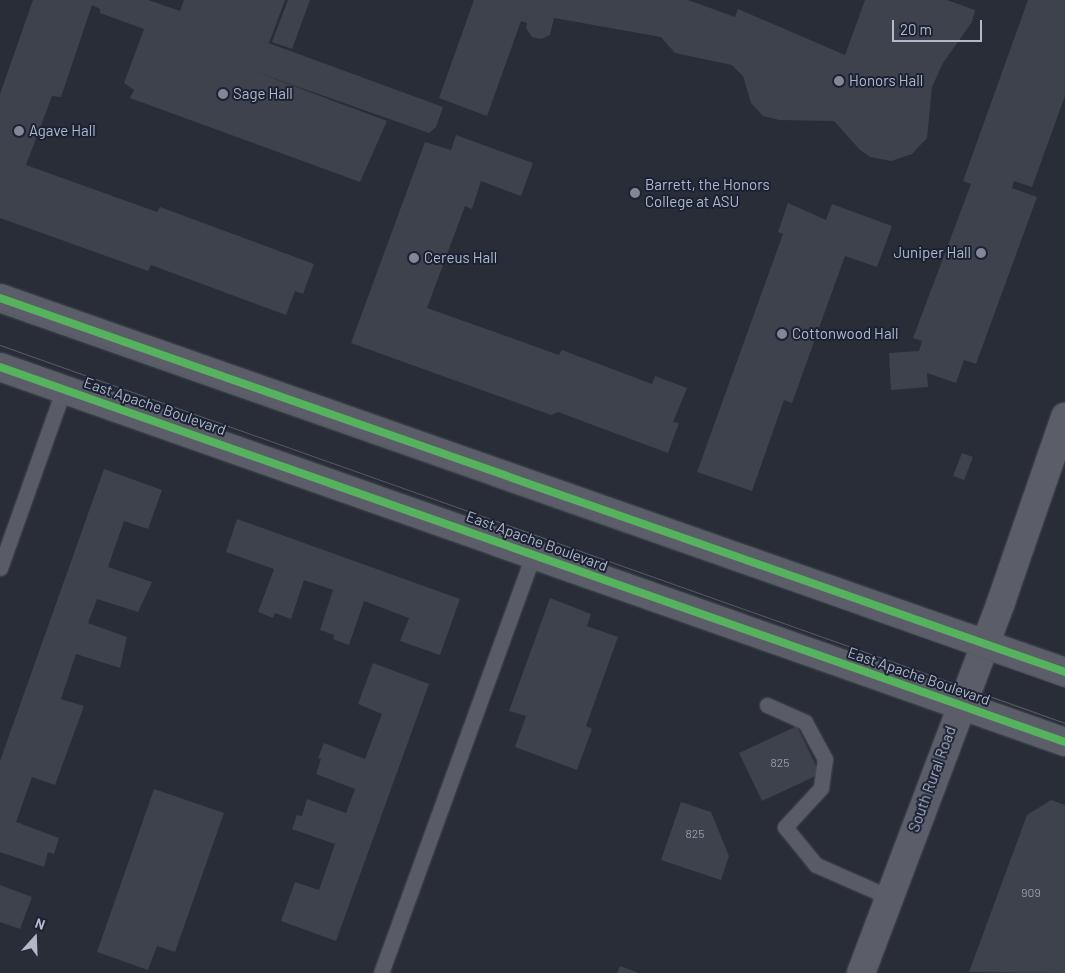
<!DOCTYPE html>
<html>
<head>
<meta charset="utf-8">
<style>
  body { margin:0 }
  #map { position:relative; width:1065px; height:973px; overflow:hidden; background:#282d38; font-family:Barlow,sans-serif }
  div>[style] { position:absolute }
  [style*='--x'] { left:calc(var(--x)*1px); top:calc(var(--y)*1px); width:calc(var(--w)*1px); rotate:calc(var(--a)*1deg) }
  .building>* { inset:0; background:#3e424d }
  .roads { filter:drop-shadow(0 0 1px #464a52) drop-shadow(0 0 1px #464a52) }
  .lane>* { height:15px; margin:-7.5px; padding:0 7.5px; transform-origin:7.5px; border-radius:7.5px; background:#595c66 }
  .primary>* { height:28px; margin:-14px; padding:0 14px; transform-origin:14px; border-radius:14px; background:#5b5e68 }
  .tram>* { height:1px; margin:-0.5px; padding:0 0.5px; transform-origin:0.5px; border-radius:0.5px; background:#575a64 }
  .cycleway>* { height:8px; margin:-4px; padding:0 4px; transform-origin:4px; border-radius:4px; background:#56b35d }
  .dots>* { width:14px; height:14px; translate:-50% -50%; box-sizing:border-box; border:2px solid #1b2233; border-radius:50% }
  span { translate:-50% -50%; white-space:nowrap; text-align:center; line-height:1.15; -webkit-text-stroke:4px #1b2233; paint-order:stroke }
  .number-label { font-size:12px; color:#959aab }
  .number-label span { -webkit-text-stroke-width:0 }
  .poi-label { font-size:15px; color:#b2b8ca }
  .left { translate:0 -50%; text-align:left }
  .right { translate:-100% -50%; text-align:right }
  .street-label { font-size:15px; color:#b2b8ca }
  .north { position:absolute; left:10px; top:913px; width:50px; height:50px; -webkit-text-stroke:4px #1b2233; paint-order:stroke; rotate:20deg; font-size:14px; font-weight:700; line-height:20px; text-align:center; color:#b2b8ca }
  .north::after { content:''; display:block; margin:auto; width:18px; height:22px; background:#b2b8ca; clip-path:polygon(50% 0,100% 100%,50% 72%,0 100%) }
  .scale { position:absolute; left:892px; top:20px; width:90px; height:22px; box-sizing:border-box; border:2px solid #b2b8ca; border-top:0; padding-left:6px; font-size:15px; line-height:18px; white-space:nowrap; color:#b2b8ca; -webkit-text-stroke:4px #1b2233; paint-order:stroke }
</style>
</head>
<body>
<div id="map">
  <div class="building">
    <div style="clip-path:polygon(33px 0,148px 0,180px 11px,184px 0,285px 0,269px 43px,263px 41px,443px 107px,436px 127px,429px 133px,245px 68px,387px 121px,360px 182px,130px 98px,134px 90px,124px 83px,144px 29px,100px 13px,100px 9px,92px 5px,61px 97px,52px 96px,26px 165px,157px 212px,160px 207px,314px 264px,303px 294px,295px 291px,286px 315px,151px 265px,148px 271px,0 218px,0 94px)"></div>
    <div style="clip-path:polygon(288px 0,310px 0,292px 49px,272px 42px)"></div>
    <div style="clip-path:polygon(474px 0,688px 0,735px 17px,738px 9px,845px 55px,865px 0,947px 0,975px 10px,972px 22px,943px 63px,932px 87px,927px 138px,912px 154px,891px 161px,870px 157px,860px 150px,834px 121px,779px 120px,763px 116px,751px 103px,743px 76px,732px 65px,675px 53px,661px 37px,554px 18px,550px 35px,541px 39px,532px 37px,526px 28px,527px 23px,521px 21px,487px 116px,439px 98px)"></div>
    <div style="clip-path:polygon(1028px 0,1065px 0,1065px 96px,1032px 187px,1014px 181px,1012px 188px,1037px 197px,976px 364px,964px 360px,956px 383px,927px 373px,928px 387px,891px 390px,889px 353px,919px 351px,922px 341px,913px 338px,971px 184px,963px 181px)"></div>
    <div style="clip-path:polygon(456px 135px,533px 163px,521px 196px,481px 181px,472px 209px,465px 206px,427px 308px,559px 355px,562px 350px,652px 384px,655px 376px,687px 388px,673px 422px,679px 423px,668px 453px,558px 412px,551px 415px,351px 343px,425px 142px,451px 150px)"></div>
    <div style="clip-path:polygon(788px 203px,826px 220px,832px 204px,892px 226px,877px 267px,845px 256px,792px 403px,784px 400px,752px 491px,697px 472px,783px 234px,778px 232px)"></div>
    <div style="clip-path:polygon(962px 453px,973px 457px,964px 480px,953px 476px)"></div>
    <div style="clip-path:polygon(104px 469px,162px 490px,148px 529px,124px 521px,108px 567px,152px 582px,138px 612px,97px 599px,88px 623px,127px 637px,120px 668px,76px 654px,61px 699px,84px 706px,55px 785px,32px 777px,16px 822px,59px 838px,54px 854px,48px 852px,44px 867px,0 852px,0 761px)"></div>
    <div style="clip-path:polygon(237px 519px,460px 599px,440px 655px,400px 641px,409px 618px,364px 601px,349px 645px,333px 639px,334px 635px,320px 630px,333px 590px,304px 580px,291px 619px,275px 613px,273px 618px,258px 612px,274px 569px,226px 552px)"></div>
    <div style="clip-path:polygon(550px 598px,591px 614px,587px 626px,618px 637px,586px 726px,592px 729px,577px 770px,515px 747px,526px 716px,509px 711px)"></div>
    <div style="clip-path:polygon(373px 663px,429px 684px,336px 941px,281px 921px,295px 882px,319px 890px,335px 844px,292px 829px,297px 815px,302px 816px,307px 799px,346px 813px,355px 789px,316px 774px,321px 759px,318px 758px,324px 743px,365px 759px,382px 714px,358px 704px)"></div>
    <div style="clip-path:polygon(797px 726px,820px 774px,762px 801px,739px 753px)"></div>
    <div style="clip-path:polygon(154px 789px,224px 813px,175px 952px,157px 946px,148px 970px,97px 952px)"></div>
    <div style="clip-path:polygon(1051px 800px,1065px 805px,1065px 973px,969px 972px,1027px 815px)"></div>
    <div style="clip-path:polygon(681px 802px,711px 812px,729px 856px,721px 880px,661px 860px)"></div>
    <div style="clip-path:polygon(0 885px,32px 897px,20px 929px,0 922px)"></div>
    <div style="clip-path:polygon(620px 966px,639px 973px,617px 973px)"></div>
  </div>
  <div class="roads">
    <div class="lane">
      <div style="--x:0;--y:568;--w:191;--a:-70.4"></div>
      <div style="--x:767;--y:705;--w:42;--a:24.1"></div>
      <div style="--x:805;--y:722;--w:42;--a:61.6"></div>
      <div style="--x:825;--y:759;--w:29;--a:98"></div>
      <div style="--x:821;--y:788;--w:53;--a:132.7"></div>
      <div style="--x:785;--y:827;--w:49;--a:50.8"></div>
      <div style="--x:816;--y:865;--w:80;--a:23.7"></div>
      <div style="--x:381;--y:973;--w:445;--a:-70"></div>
    </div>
    <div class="primary">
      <div style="--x:0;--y:298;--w:1129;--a:19.35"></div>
      <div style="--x:0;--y:367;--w:1129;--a:19.4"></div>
      <div style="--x:861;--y:973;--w:397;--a:-69.3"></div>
      <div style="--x:1001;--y:602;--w:196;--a:-70.9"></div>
    </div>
  </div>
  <div class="tram">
    <div style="--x:0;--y:310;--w:1130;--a:19.49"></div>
    <div style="--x:0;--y:345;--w:1130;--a:19.54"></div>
  </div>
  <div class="cycleway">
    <div style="--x:0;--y:298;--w:1129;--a:19.35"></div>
    <div style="--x:0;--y:367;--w:1129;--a:19.4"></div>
  </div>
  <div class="dots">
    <div style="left:839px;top:81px;background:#828797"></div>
    <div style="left:223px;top:94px;background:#828797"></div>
    <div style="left:19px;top:131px;background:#828797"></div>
    <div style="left:635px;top:193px;background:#828797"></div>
    <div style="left:981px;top:253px;background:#828797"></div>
    <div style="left:414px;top:258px;background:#828797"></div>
    <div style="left:782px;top:334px;background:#828797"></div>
  </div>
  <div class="number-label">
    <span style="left:780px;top:763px">825</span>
    <span style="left:695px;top:834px">825</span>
    <span style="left:1031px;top:893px">909</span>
  </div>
  <div class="poi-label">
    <span class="left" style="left:849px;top:81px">Honors Hall</span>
    <span class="left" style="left:233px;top:94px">Sage Hall</span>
    <span class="left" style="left:29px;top:131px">Agave Hall</span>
    <span class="left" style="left:645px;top:193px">Barrett, the Honors<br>College at ASU</span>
    <span class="right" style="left:971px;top:253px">Juniper Hall</span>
    <span class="left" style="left:424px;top:258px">Cereus Hall</span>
    <span class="left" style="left:792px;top:334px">Cottonwood Hall</span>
  </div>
  <div class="street-label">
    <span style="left:155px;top:406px;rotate:19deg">East Apache Boulevard</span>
    <span style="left:537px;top:541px;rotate:20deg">East Apache Boulevard</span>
    <span style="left:919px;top:676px;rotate:19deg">East Apache Boulevard</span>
    <span style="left:932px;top:779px;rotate:-70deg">South Rural Road</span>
  </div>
  <div class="north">N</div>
  <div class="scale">20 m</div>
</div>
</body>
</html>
